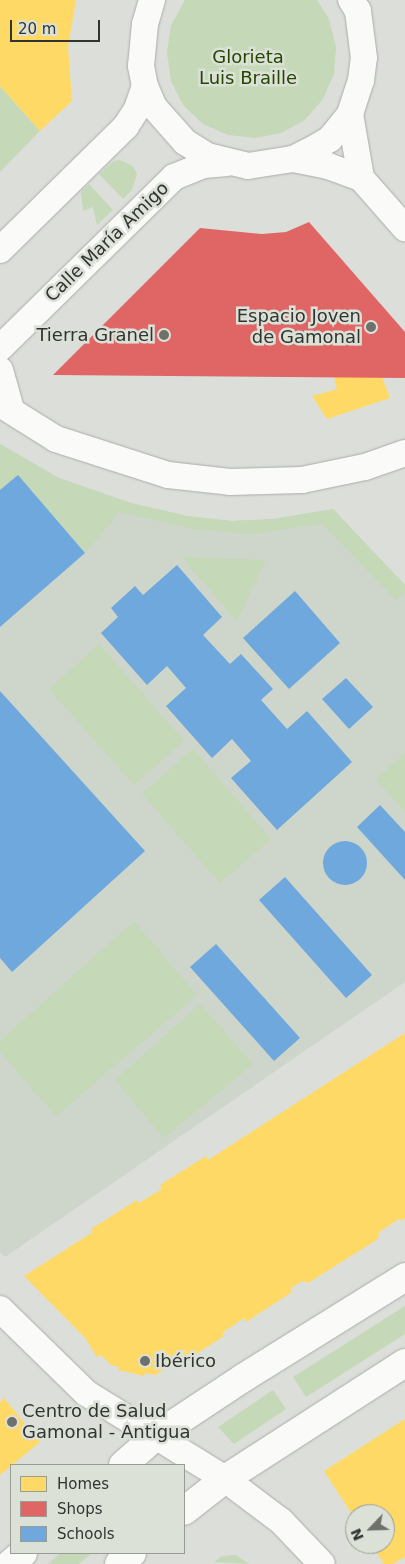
<!DOCTYPE html>
<html>
<head>
<meta charset="utf-8">
<style>
  body { margin:0 }
  #map { position:relative; width:405px; height:1564px; overflow:hidden; background:#dcdfd9; font-family:"DejaVu Sans",sans-serif }
  div>[style] { position:absolute }
  [style*='--x'] { left:calc(var(--x)*1px); top:calc(var(--y)*1px); width:calc(var(--w)*1px); rotate:calc(var(--a)*1deg) }
  .built>* { inset:0; background:#ced5ca }
  .green>* { inset:0; background:#c5d8b8 }
  .homes>* { inset:0; background:#ffd966 }
  .shops>* { inset:0; background:#e06666 }
  .schools>* { inset:0; background:#6fa8dc }
  .round { border-radius:50% }
  .roads { filter:drop-shadow(0 0 1px #aaaca9) drop-shadow(0 0 1px #aaaca9) }
  .minor>* { height:26px; margin:-13px; padding:0 13px; transform-origin:13px; border-radius:13px; background:#fafaf9 }
  .tertiary>* { height:28px; margin:-14px; padding:0 14px; transform-origin:14px; border-radius:14px; background:#fafaf9 }
  .dots>* { width:14px; height:14px; translate:-50% -50%; box-sizing:border-box; border:2px solid #dbe1d7; border-radius:50% }
  span { translate:-50% -50%; white-space:nowrap; text-align:center; line-height:1.15; -webkit-text-stroke:5px #dbe1d7; paint-order:stroke }
  .park-label { font-size:18px; color:#264600 }
  .street-label { font-size:18px; color:#323431 }
  .poi-label { font-size:18px; color:#323431 }
  .right { translate:-100% -50%; text-align:right }
  .left { translate:0 -50%; text-align:left }
  .legend { position:absolute; left:10px; top:1464px; width:175px; height:90px; box-sizing:border-box; background:#dbe1d7; border:1px solid #979c95; margin:0; padding:6px 9px; list-style:none; font-size:15px; color:#323431 }
  .legend li { display:flex; align-items:center; gap:10px; height:25px }
  .legend b { width:25px; border:1px solid #979c95 }
  .north { position:absolute; left:345px; top:1504px; width:50px; height:50px; box-sizing:border-box; background:#dbe1d7; border:1px solid #979c95; border-radius:50%; rotate:246deg; font-size:14px; font-weight:700; line-height:20px; text-align:center; color:#323431 }
  .north::after { content:''; display:block; margin:auto; width:18px; height:22px; background:#6e706c; clip-path:polygon(50% 0,100% 100%,50% 72%,0 100%) }
  .scale { position:absolute; left:10px; top:20px; width:90px; height:22px; box-sizing:border-box; border:2px solid #323431; border-top:0; padding-left:6px; font-size:15px; line-height:18px; white-space:nowrap; color:#323431; -webkit-text-stroke:4px #dbe1d7; paint-order:stroke }
</style>
</head>
<body>
<div id="map">
  <div class="built">
    <div style="clip-path:polygon(0 444px,59px 478px,131px 503px,187px 516px,232px 521px,273px 519px,333px 509px,405px 585px,405px 982px,5px 1257px,0 1252px)"></div>
  </div>
  <div class="green">
    <div style="clip-path:polygon(185px 0,317px 0,329px 19px,336px 47px,334px 74px,323px 99px,305px 120px,281px 133px,255px 138px,228px 135px,203px 124px,183px 105px,171px 81px,167px 53px,171px 25px)"></div>
    <div style="clip-path:polygon(0 86px,40px 131px,0 172px)"></div>
    <div style="clip-path:polygon(120px 160px,133px 166px,137px 174px,132px 190px,123px 199px,99px 174px,114px 161px)"></div>
    <div style="clip-path:polygon(89px 184px,113px 210px,97px 225px,93px 207px,83px 211px,81px 192px)"></div>
    <div style="clip-path:polygon(0 444px,59px 478px,131px 503px,187px 516px,232px 521px,273px 519px,333px 509px,405px 585px,405px 592px,396px 600px,322px 524px,250px 534px,193px 529px,119px 512px,85px 553px,18px 475px,0 490px)"></div>
    <div style="clip-path:polygon(182px 557px,266px 560px,237px 621px,228px 611px)"></div>
    <div style="clip-path:polygon(99px 644px,184px 741px,134px 785px,49px 689px)"></div>
    <div style="clip-path:polygon(193px 749px,271px 839px,220px 883px,142px 794px)"></div>
    <div style="clip-path:polygon(405px 753px,405px 812px,376px 779px)"></div>
    <div style="clip-path:polygon(134px 921px,197px 995px,56px 1116px,0 1052px,0 1041px)"></div>
    <div style="clip-path:polygon(200px 1004px,253px 1064px,164px 1138px,115px 1080px)"></div>
    <div style="clip-path:polygon(405px 1306px,405px 1334px,306px 1397px,293px 1377px)"></div>
    <div style="clip-path:polygon(273px 1390px,286px 1409px,234px 1444px,218px 1427px)"></div>
    <div style="clip-path:polygon(60px 1553px,92px 1553px,79px 1564px,48px 1564px)"></div>
    <div style="clip-path:polygon(236px 1555px,249px 1564px,214px 1562px,222px 1556px)"></div>
  </div>
  <div class="homes">
    <div style="clip-path:polygon(0 0,76px 0,68px 47px,72px 101px,40px 131px,0 86px)"></div>
    <div style="clip-path:polygon(334px 377px,382px 377px,390px 398px,327px 419px,312px 396px,337px 389px)"></div>
    <div style="clip-path:polygon(405px 1033px,405px 1218px,401px 1221px,399px 1219px,379px 1232px,378px 1239px,308px 1283px,302px 1281px,290px 1289px,292px 1292px,246px 1322px,244px 1318px,222px 1333px,224px 1336px,179px 1365px,176px 1362px,155px 1375px,145px 1373px,144px 1376px,118px 1370px,119px 1367px,111px 1365px,101px 1355px,97px 1357px,85px 1338px,24px 1276px,93px 1232px,91px 1229px,137px 1200px,139px 1203px,162px 1189px,160px 1185px,206px 1156px,208px 1160px)"></div>
    <div style="clip-path:polygon(4px 1398px,40px 1442px,0 1475px,0 1402px)"></div>
    <div style="clip-path:polygon(405px 1419px,405px 1557px,393px 1564px,384px 1564px,371px 1544px,385px 1544px,385px 1514px,355px 1514px,355px 1519px,324px 1471px)"></div>
  </div>
  <div class="shops">
    <div style="clip-path:polygon(309px 222px,405px 332px,405px 378px,53px 375px,200px 228px,262px 234px,286px 232px)"></div>
  </div>
  <div class="schools">
    <div style="clip-path:polygon(18px 475px,85px 553px,0 627px,0 490px)"></div>
    <div style="clip-path:polygon(177px 565px,222px 617px,203px 635px,230px 664px,241px 654px,273px 689px,261px 700px,287px 729px,307px 711px,352px 762px,277px 830px,231px 778px,251px 761px,232px 739px,212px 758px,166px 706px,186px 688px,167px 666px,147px 685px,101px 633px,118px 617px,111px 608px,135px 586px,143px 595px)"></div>
    <div style="clip-path:polygon(295px 591px,340px 643px,289px 689px,243px 638px)"></div>
    <div style="clip-path:polygon(346px 678px,373px 707px,349px 729px,322px 699px)"></div>
    <div style="clip-path:polygon(0 691px,145px 851px,12px 972px,0 958px)"></div>
    <div style="clip-path:polygon(380px 805px,405px 832px,405px 880px,357px 827px)"></div>
    <div class="round" style="left:323px;top:841px;width:44px;height:44px"></div>
    <div style="clip-path:polygon(285px 877px,372px 975px,346px 998px,259px 900px)"></div>
    <div style="clip-path:polygon(216px 944px,300px 1038px,274px 1061px,190px 967px)"></div>
  </div>
  <div class="roads">
    <div class="minor">
      <div style="--x:152;--y:0;--w:25;--a:106"></div>
      <div style="--x:145;--y:24;--w:42;--a:95.4"></div>
      <div style="--x:141;--y:66;--w:20;--a:79"></div>
      <div style="--x:145;--y:86;--w:23;--a:67"></div>
      <div style="--x:154;--y:107;--w:47;--a:48.5"></div>
      <div style="--x:185;--y:142;--w:26;--a:32"></div>
      <div style="--x:207;--y:156;--w:42;--a:13.7"></div>
      <div style="--x:248;--y:166;--w:46;--a:-8.8"></div>
      <div style="--x:293;--y:159;--w:27;--a:-27"></div>
      <div style="--x:317;--y:147;--w:15;--a:-32"></div>
      <div style="--x:330;--y:139;--w:32;--a:-51"></div>
      <div style="--x:350;--y:114;--w:35;--a:-72"></div>
      <div style="--x:361;--y:81;--w:23;--a:-83"></div>
      <div style="--x:364;--y:58;--w:47;--a:-97.3"></div>
      <div style="--x:358;--y:11;--w:13;--a:-122"></div>
      <div style="--x:350;--y:114;--w:65;--a:80.2"></div>
      <div style="--x:361;--y:178;--w:67;--a:48.7"></div>
      <div style="--x:293;--y:159;--w:36;--a:11"></div>
      <div style="--x:328;--y:166;--w:35;--a:20"></div>
      <div style="--x:0;--y:250;--w:177;--a:-44.5"></div>
      <div style="--x:126;--y:126;--w:20;--a:-57"></div>
      <div style="--x:137;--y:109;--w:24;--a:-71"></div>
      <div style="--x:0;--y:348;--w:244;--a:-44.5"></div>
      <div style="--x:174;--y:177;--w:32;--a:-22"></div>
      <div style="--x:204;--y:165;--w:23;--a:-5"></div>
      <div style="--x:0;--y:370;--w:41;--a:74.2"></div>
      <div style="--x:0;--y:404;--w:66;--a:32"></div>
      <div style="--x:56;--y:439;--w:118;--a:17.8"></div>
      <div style="--x:168;--y:475;--w:62;--a:6.4"></div>
      <div style="--x:230;--y:482;--w:72;--a:-1.6"></div>
      <div style="--x:302;--y:480;--w:64;--a:-11.7"></div>
      <div style="--x:365;--y:467;--w:42;--a:-19.3"></div>
      <div style="--x:0;--y:1309;--w:120;--a:44.3"></div>
      <div style="--x:86;--y:1393;--w:163;--a:31.7"></div>
      <div style="--x:225;--y:1479;--w:70;--a:36.9"></div>
      <div style="--x:281;--y:1521;--w:59;--a:46.4"></div>
    </div>
    <div class="tertiary">
      <div style="--x:123;--y:1465;--w:45;--a:-41.4"></div>
      <div style="--x:157;--y:1435;--w:103;--a:-33.5"></div>
      <div style="--x:243;--y:1378;--w:191;--a:-31.9"></div>
      <div style="--x:184;--y:1511;--w:52;--a:-38"></div>
      <div style="--x:225;--y:1479;--w:214;--a:-32.8"></div>
      <div style="--x:10;--y:1564;--w:17;--a:-40"></div>
      <div style="--x:119;--y:1564;--w:17;--a:-40"></div>
    </div>
  </div>
  <div class="dots">
    <div style="left:371px;top:327px;background:#6e706c"></div>
    <div style="left:164px;top:335px;background:#6e706c"></div>
    <div style="left:145px;top:1361px;background:#6e706c"></div>
    <div style="left:12px;top:1422px;background:#6e706c"></div>
  </div>
  <div class="park-label">
    <span style="left:248px;top:68px">Glorieta<br>Luis Braille</span>
  </div>
  <div class="street-label">
    <span style="left:107px;top:242px;rotate:-44deg">Calle María Amigo</span>
  </div>
  <div class="poi-label">
    <span class="right" style="left:361px;top:327px">Espacio Joven<br>de Gamonal</span>
    <span class="right" style="left:154px;top:335px">Tierra Granel</span>
    <span class="left" style="left:155px;top:1361px">Ibérico</span>
    <span class="left" style="left:22px;top:1422px">Centro de Salud<br>Gamonal - Antigua</span>
  </div>
  <ul class="legend">
  <li><b style="height:14px;background:#ffd966"></b>Homes</li>
  <li><b style="height:14px;background:#e06666"></b>Shops</li>
  <li><b style="height:14px;background:#6fa8dc"></b>Schools</li>
  </ul>
  <div class="north">N</div>
  <div class="scale">20 m</div>
</div>
</body>
</html>
